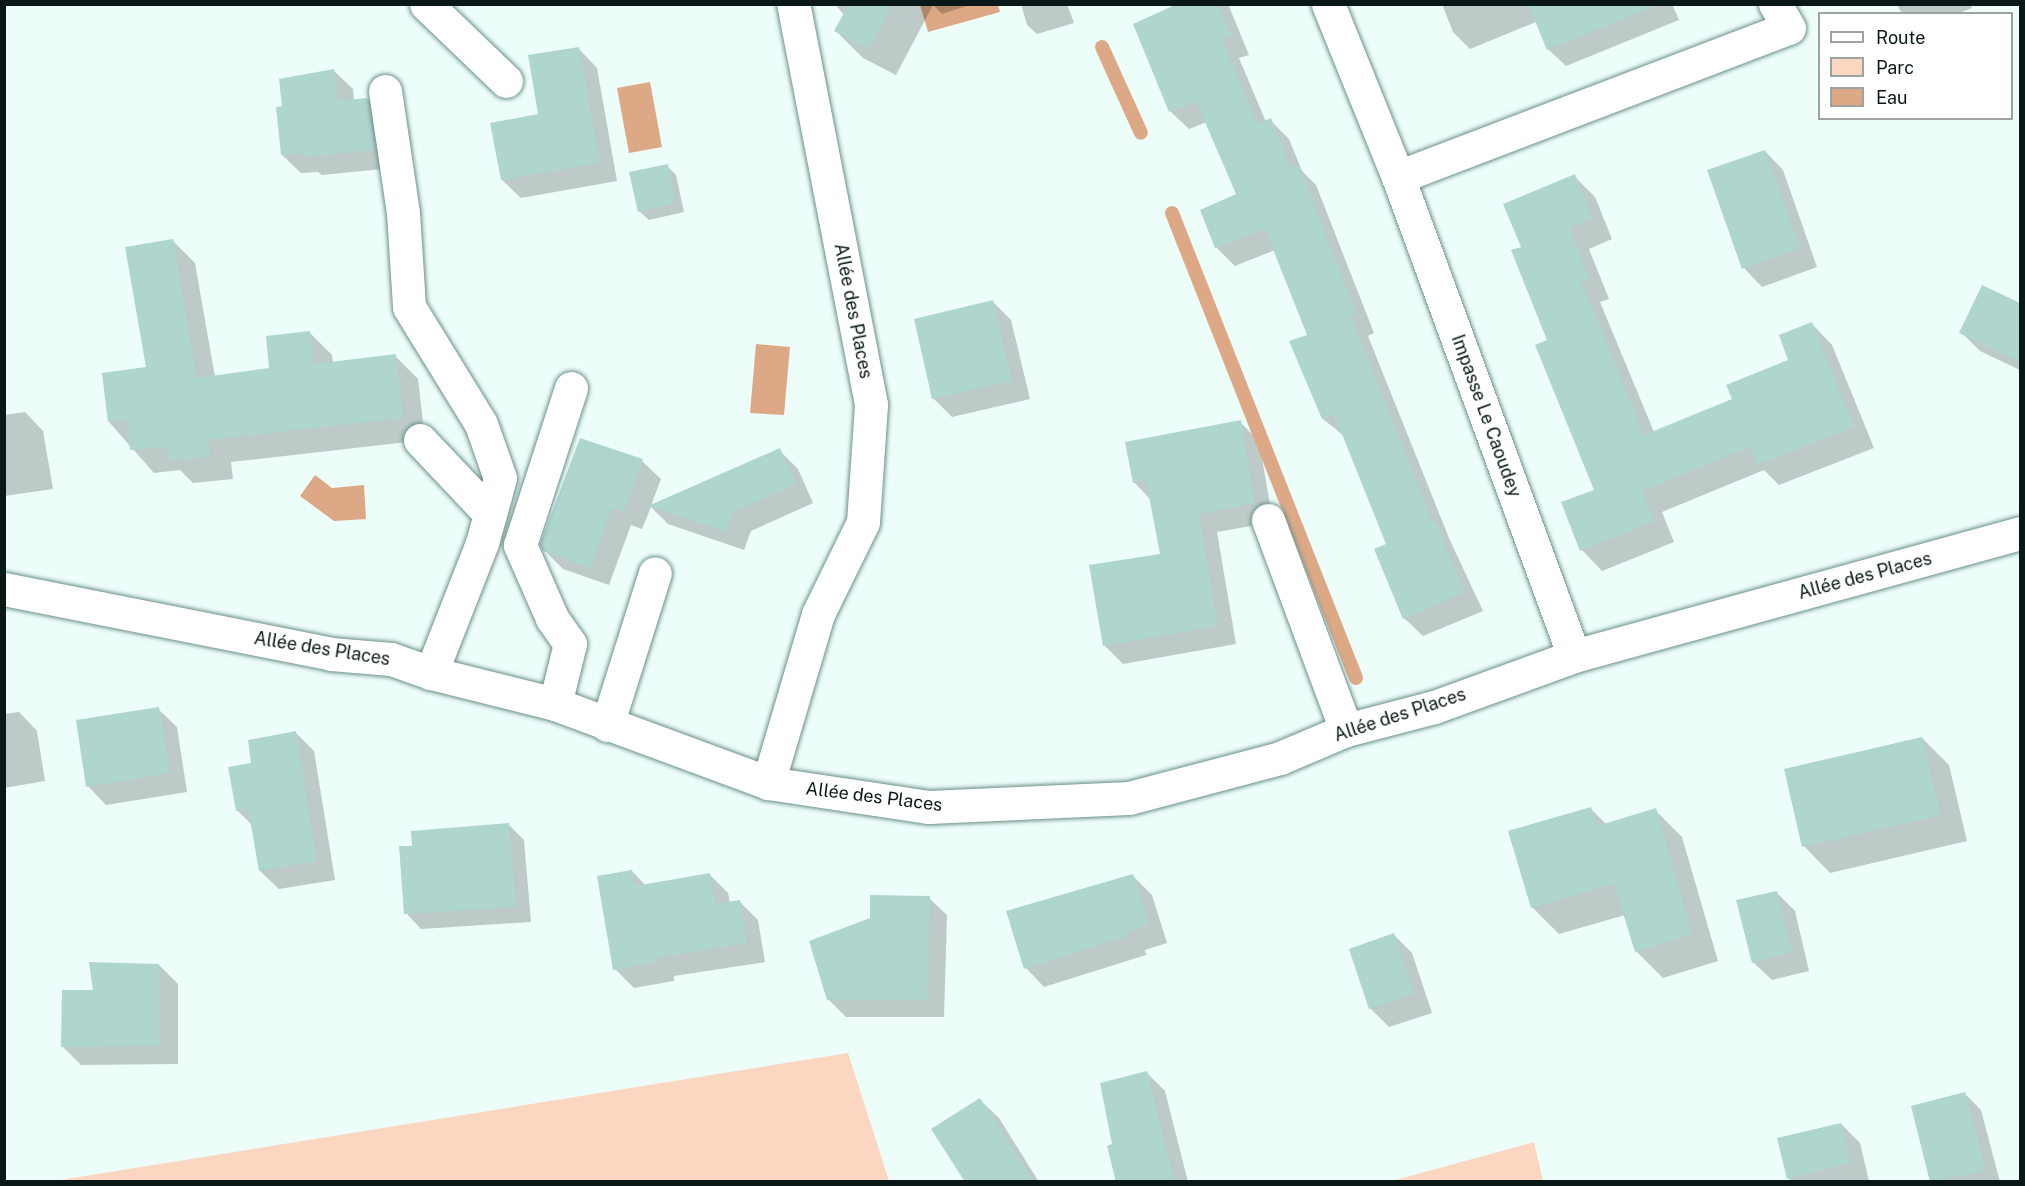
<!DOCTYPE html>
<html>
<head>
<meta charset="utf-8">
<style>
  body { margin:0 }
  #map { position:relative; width:2025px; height:1186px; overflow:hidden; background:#edfdfa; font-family:"Public Sans",sans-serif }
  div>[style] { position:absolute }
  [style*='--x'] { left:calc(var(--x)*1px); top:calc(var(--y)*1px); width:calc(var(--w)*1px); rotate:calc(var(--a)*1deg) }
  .green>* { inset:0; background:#fbd7c1 }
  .water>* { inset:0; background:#dda886 }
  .shadow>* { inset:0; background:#0003 }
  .stream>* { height:14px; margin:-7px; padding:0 7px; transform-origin:7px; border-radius:7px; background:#dda886 }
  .building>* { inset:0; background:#aed6cf }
  .roads { filter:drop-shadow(0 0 2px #6a908b) drop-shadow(0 0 2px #6a908b) }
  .minor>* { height:33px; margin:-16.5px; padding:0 16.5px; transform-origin:16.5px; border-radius:16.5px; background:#fff }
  span { translate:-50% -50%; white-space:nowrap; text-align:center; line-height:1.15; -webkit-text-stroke:5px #fff; paint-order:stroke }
  .street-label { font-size:18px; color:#091816 }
  .frame { position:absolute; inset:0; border:6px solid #091816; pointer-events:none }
  .legend { position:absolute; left:1818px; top:12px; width:195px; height:108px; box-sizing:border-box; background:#fff; border:2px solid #9da3a2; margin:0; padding:8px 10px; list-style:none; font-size:18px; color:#091816 }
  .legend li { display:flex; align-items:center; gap:12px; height:30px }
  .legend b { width:30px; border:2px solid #9da3a2 }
</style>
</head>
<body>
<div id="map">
  <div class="green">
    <div style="clip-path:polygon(848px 1053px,889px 1181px,54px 1181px)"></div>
    <div style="clip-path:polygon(1534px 1142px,1543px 1181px,1392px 1181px)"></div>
  </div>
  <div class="water">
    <div style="clip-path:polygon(920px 5px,998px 5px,1000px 12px,928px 32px)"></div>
    <div style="clip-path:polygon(650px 82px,662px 147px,629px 153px,617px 88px)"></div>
    <div style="clip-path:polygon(756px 344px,790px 347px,784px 415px,750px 413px)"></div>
    <div style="clip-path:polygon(315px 475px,332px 488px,364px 485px,366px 519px,334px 521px,300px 496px)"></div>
  </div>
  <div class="shadow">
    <div style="clip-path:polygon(973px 4px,942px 14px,933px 5px,896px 75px,863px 58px,836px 31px,845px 16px,835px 4px)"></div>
    <div style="clip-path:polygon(1021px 4px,1067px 4px,1074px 23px,1037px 34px,1027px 25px)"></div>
    <div style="clip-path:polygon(1179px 4px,1228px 4px,1249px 55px,1239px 58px,1266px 122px,1270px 120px,1289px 139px,1302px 171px,1316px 185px,1374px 333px,1368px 336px,1449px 538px,1483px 611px,1423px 636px,1404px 618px,1388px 545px,1344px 436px,1323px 419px,1309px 335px,1275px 250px,1235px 266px,1216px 247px,1238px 195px,1207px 122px,1189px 129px,1170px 111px)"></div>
    <div style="clip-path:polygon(1442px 4px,1672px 4px,1679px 20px,1566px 66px,1548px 49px,1536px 22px,1470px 49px,1453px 32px)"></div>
    <div style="clip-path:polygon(1897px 4px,1970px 4px,1972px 8px,1957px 14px,1902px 14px)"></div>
    <div style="clip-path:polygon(579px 49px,597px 68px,617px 181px,521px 198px,502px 180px)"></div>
    <div style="clip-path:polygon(334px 71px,353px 89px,354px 101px,367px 99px,385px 118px,393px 168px,322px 175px,318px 172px,301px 173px,282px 155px,283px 108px)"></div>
    <div style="clip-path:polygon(1765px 151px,1783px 170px,1817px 267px,1762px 287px,1744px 268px)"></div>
    <div style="clip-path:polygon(667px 166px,676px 175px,684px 212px,649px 220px,639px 211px)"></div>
    <div style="clip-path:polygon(1574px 176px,1595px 197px,1612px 239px,1589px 249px,1609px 299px,1600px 302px,1654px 432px,1734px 400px,1789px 361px,1812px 324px,1832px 345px,1874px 448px,1779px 485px,1764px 470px,1662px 512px,1674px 542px,1602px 571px,1582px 550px,1596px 491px,1523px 248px)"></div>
    <div style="clip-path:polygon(172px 240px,195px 263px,215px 377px,271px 370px,309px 332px,332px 355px,333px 363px,395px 356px,418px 379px,425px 440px,231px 462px,233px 479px,193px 483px,180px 470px,154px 473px,109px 422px,148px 368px)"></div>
    <div style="clip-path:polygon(1982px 287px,2020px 305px,2020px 370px,1980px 351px,1961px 332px)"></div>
    <div style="clip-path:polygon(993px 302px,1011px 320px,1030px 399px,952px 417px,934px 399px,915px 320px)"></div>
    <div style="clip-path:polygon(25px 412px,43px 431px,53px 489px,4px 496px,4px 415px)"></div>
    <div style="clip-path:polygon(1240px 422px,1259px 441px,1273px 522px,1217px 532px,1236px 644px,1123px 664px,1104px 645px,1161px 555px,1151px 500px,1134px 482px)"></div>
    <div style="clip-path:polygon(779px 450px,798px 469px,813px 503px,751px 531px,744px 550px,668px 524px,651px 507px,642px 529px,631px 525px,609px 585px,563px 569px,544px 550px,642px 461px,661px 479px,651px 506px)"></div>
    <div style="clip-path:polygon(158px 709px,177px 727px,187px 792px,106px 805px,88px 786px)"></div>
    <div style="clip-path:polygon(19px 712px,37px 731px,45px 781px,4px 788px,4px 714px)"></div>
    <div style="clip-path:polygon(295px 732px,314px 751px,335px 880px,279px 889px,260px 871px,253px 826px,237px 810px,253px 765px)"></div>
    <div style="clip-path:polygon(1922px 738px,1949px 765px,1967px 841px,1830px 873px,1804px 846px)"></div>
    <div style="clip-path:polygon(1590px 808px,1606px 824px,1655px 810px,1682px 837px,1718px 961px,1663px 978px,1636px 951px,1625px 915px,1559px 934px,1532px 907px)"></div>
    <div style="clip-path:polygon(508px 824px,524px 840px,531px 922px,421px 929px,406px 913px,414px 847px)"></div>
    <div style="clip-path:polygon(632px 871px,646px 886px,709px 874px,728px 893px,730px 903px,739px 901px,758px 920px,765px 962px,674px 976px,674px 981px,634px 988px,615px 969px)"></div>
    <div style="clip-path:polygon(1133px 876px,1152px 895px,1167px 943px,1145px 950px,1146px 955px,1044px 987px,1026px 968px,1008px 912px)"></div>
    <div style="clip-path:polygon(1777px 893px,1795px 911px,1809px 971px,1772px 980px,1753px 962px)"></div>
    <div style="clip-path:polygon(929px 898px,947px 915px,944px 1017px,846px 1017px,828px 999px)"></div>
    <div style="clip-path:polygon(1393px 934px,1412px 953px,1432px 1013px,1389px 1027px,1370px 1008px)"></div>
    <div style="clip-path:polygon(159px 965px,178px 984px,178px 1064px,81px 1065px,62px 1046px,94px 991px)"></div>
    <div style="clip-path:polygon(1147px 1073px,1165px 1091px,1188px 1182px,1118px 1182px,1114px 1146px)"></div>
    <div style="clip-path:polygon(1965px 1094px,1981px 1110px,2000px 1182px,1932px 1182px)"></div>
    <div style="clip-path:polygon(980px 1100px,999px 1118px,1039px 1182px,967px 1182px)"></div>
    <div style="clip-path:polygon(1841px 1124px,1860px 1143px,1869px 1181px,1792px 1182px,1789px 1179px)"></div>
  </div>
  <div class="stream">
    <div style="--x:1102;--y:47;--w:94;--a:65.6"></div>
    <div style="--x:1172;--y:213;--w:500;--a:68.41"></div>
  </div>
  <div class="building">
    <div style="clip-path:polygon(849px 4px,893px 4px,868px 49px,834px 31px)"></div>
    <div style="clip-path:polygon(1177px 4px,1218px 4px,1232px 36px,1222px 40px,1257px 124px,1271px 118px,1291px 168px,1298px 164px,1357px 315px,1351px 317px,1434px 525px,1436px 524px,1465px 592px,1403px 619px,1374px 549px,1386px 544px,1334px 414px,1322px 419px,1289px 341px,1307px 335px,1265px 229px,1215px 248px,1200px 210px,1236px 194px,1196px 101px,1169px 112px,1133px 24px)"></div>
    <div style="clip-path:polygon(1528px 4px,1655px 4px,1655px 6px,1547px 50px)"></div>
    <div style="clip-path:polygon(579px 47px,600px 163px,501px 180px,490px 123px,538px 114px,528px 55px)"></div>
    <div style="clip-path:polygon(334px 69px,338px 101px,367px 98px,375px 150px,302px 157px,302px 153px,281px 155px,276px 107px,282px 106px,279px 79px)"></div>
    <div style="clip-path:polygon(1765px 150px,1800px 248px,1742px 269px,1707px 170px)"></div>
    <div style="clip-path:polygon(668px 164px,675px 203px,638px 212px,629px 172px)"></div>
    <div style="clip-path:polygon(1575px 174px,1592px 218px,1569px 228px,1589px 278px,1581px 281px,1644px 435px,1732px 399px,1726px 385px,1788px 360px,1779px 335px,1812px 322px,1854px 427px,1757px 465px,1750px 447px,1642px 491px,1655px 521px,1580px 551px,1561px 502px,1594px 490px,1535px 345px,1547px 340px,1511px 250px,1521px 247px,1503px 204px)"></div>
    <div style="clip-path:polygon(173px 239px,197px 378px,269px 368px,266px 336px,310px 331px,314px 364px,396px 354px,403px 418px,208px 440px,210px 456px,169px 461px,167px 447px,130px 450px,127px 419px,108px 422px,102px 373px,146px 367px,125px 247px)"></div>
    <div style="clip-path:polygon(1982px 285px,2020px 303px,2020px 362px,1959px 333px)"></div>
    <div style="clip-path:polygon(993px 300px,1012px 381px,932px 399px,914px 319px)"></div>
    <div style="clip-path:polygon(1241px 420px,1255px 503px,1199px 514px,1218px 626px,1103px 646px,1089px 565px,1160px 554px,1146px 480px,1133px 483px,1125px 442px)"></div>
    <div style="clip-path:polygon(580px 438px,643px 459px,624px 512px,612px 508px,590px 568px,543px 551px,540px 544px)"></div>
    <div style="clip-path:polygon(780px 448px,796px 484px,733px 512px,726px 532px,648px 506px)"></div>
    <div style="clip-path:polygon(159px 707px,170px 773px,86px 787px,76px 720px)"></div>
    <div style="clip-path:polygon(296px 731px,317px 861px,259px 871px,248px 808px,236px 811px,228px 767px,251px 763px,248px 740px)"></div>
    <div style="clip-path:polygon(1922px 737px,1941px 815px,1802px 847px,1784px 769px)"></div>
    <div style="clip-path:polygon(1591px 807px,1597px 826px,1656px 808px,1692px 934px,1635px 952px,1614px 884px,1531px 908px,1508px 831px)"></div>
    <div style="clip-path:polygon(509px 823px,516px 907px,404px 914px,399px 846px,412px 846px,411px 831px)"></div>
    <div style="clip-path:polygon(632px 870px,635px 886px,710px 873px,715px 904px,740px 900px,747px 943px,656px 958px,657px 962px,613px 970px,597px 876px)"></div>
    <div style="clip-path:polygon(1133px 874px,1149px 924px,1127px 932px,1128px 936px,1024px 969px,1006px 911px)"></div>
    <div style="clip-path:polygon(1777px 891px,1792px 952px,1752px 963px,1736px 900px)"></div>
    <div style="clip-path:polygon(870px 895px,930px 896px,927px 1000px,827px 1000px,809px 941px,870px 918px)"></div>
    <div style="clip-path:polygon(1394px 933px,1414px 994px,1369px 1009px,1349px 949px)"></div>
    <div style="clip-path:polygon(89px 962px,159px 964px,159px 1046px,61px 1047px,62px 990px,93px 990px)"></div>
    <div style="clip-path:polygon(1147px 1071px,1175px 1182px,1116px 1182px,1107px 1146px,1112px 1144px,1100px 1083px)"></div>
    <div style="clip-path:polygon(1965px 1092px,1986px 1171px,1930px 1182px,1911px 1106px)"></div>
    <div style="clip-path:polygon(980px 1098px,1034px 1182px,965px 1182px,931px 1129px)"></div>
    <div style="clip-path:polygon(1841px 1123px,1851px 1163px,1787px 1179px,1777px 1138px)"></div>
  </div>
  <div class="roads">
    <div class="minor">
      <div style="--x:426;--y:4;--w:111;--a:43.9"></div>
      <div style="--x:1328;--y:4;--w:187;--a:68"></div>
      <div style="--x:1398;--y:177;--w:510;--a:69.83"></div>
      <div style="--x:385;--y:91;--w:123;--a:81.6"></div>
      <div style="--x:403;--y:213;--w:94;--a:86.3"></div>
      <div style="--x:409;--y:307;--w:137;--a:58.4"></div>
      <div style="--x:481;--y:424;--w:57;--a:70.6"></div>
      <div style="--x:500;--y:478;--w:67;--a:105.5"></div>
      <div style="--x:482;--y:543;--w:140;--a:111.4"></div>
      <div style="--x:1398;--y:177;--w:418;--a:-20.9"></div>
      <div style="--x:1789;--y:28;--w:28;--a:-120"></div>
      <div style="--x:420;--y:440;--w:102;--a:46.6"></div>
      <div style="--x:1268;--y:520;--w:224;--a:69.6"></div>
      <div style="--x:4;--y:589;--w:333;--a:11.2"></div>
      <div style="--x:331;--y:654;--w:60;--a:4.8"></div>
      <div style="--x:391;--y:659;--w:42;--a:19.3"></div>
      <div style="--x:431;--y:673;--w:128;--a:14"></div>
      <div style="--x:555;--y:704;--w:227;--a:20.3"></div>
      <div style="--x:768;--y:783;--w:163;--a:8.5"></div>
      <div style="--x:929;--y:807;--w:200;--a:-2.6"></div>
      <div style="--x:1129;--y:798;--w:156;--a:-14.8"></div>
      <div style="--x:1280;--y:758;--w:72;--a:-23"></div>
      <div style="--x:1346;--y:730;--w:91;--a:-14.6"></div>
      <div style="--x:1434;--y:707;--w:149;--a:-20"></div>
      <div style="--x:1574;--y:656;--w:463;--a:-15.4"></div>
      <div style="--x:555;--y:704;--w:62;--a:-76"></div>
      <div style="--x:570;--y:644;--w:32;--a:-125"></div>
      <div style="--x:552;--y:618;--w:80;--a:-113.7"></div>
      <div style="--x:520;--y:545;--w:165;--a:-72"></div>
      <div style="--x:607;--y:725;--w:159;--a:-72.5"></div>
      <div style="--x:768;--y:783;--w:176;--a:-73.5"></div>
      <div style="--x:818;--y:614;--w:102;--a:-63.9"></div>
      <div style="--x:863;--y:522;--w:118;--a:-86.1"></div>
      <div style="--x:871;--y:404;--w:408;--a:-101"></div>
    </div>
  </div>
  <div class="street-label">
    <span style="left:853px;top:311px;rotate:79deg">Allée des Places</span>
    <span style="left:1486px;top:416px;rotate:70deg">Impasse Le Caoudey</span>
    <span style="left:1865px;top:576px;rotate:-15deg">Allée des Places</span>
    <span style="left:322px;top:649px;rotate:9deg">Allée des Places</span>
    <span style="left:1400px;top:715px;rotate:-18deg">Allée des Places</span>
    <span style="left:874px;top:797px;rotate:7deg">Allée des Places</span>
  </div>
  <div class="frame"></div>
  <ul class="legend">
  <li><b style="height:8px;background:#fff"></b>Route</li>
  <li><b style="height:16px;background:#fbd7c1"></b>Parc</li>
  <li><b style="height:16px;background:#dda886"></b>Eau</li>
  </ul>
</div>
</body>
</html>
